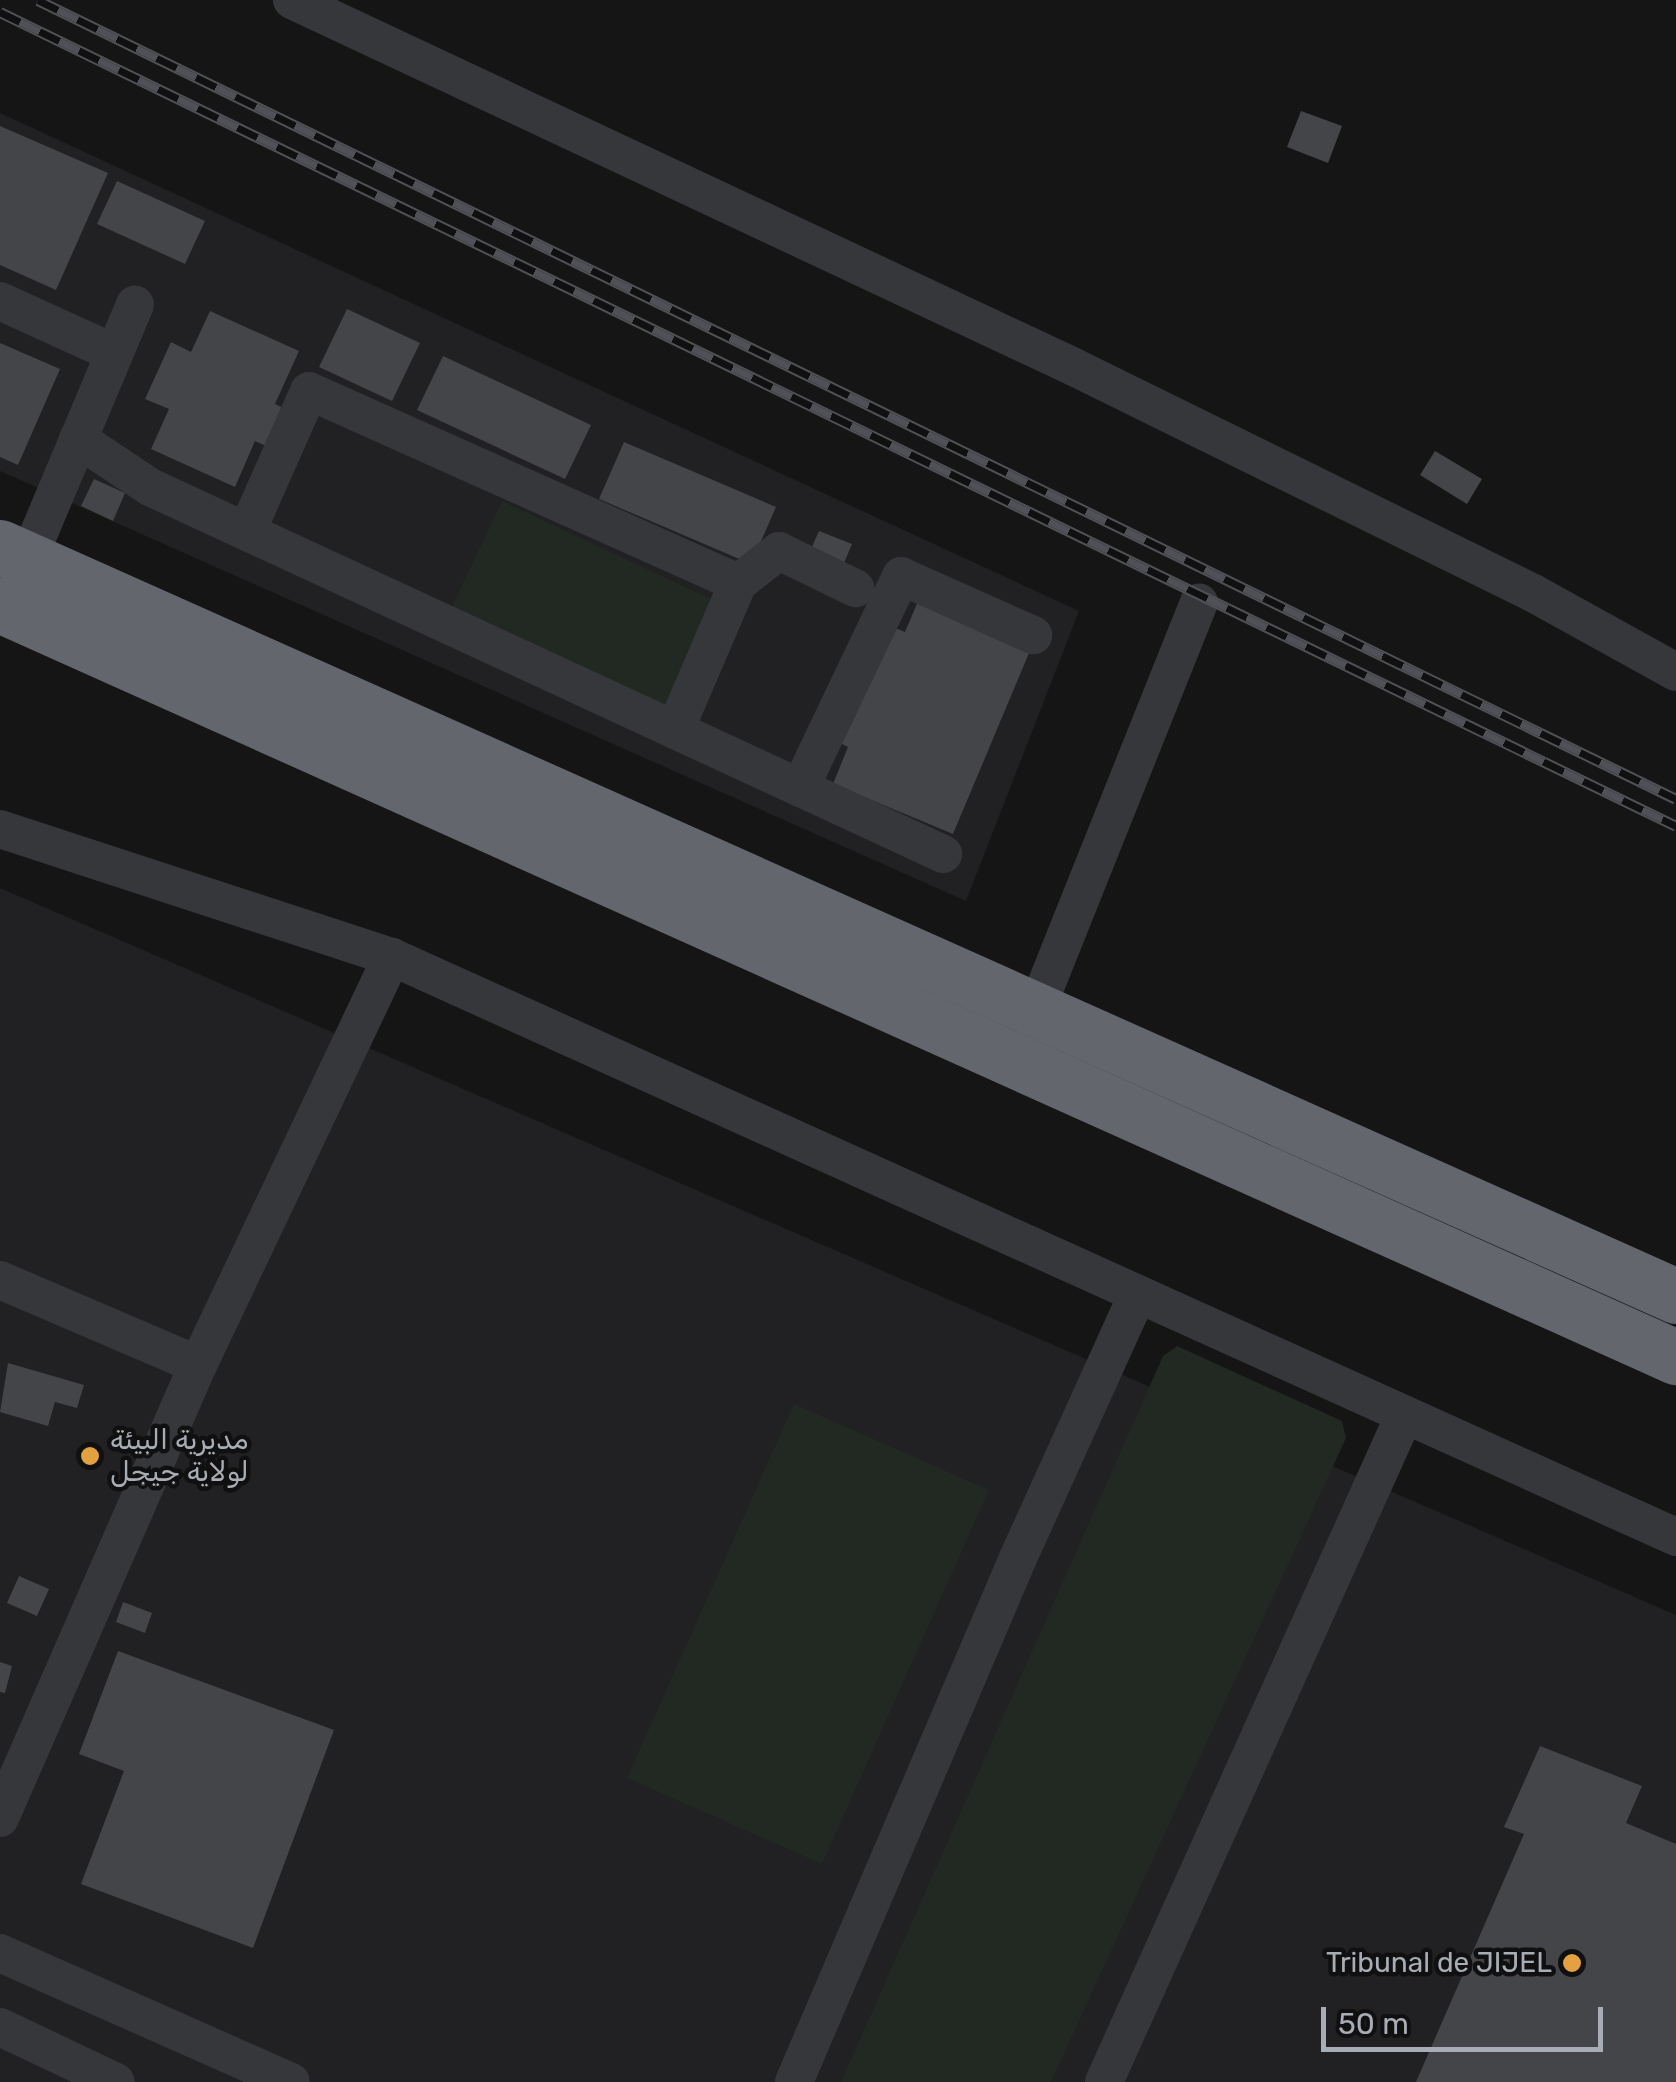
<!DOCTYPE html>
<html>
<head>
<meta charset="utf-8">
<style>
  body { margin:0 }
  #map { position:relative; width:1676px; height:2082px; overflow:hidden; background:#151516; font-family:Rubik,"Noto Naskh Arabic",sans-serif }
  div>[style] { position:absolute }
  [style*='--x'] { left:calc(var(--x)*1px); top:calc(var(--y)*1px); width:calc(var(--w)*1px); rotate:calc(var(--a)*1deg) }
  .built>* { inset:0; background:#212123 }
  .green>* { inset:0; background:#212922 }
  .building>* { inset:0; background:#444549 }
  .minor>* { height:38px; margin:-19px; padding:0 19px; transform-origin:19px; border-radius:19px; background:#36373b }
  .highway>* { height:55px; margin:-27.5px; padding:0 27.5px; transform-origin:27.5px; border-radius:27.5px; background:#63666c }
  .rail>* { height:11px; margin-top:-5.5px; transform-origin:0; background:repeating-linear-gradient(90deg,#101011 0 22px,#4f5156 0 44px); box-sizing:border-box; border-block:2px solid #4f5156 }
  .dots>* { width:28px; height:28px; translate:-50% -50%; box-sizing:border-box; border:5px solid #101011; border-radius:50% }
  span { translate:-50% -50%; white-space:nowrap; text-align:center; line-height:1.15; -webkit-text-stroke:9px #101011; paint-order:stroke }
  .poi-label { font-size:28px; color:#a8adb5 }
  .left { translate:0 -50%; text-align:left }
  .right { translate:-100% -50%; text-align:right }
  .scale { position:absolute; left:1321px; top:2007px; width:282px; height:45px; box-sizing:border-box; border:5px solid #a8adb5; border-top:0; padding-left:12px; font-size:30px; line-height:35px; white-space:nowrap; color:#a8adb5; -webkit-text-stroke:8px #101011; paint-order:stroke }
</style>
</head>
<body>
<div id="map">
  <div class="built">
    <div style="clip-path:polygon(0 113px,1079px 611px,966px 901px,0 471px)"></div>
    <div style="clip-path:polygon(0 888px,1676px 1615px,1676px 2082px,0 2082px)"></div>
  </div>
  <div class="green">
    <div style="clip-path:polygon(502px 501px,715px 601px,663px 710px,450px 611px)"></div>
    <div style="clip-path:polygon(1177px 1346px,1342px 1421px,1346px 1438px,1051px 2082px,841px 2082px,1163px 1356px)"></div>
    <div style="clip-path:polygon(794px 1404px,989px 1490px,822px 1864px,627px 1778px)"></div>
  </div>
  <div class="building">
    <div style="clip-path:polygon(1301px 111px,1342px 126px,1328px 163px,1287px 147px)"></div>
    <div style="clip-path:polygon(0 126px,108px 173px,56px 290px,0 265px)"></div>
    <div style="clip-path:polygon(117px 181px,205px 221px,185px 264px,97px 224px)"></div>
    <div style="clip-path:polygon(347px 309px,420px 343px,392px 401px,319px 367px)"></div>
    <div style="clip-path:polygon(210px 311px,299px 351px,275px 404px,283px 408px,266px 446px,255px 441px,235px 487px,151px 449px,169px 409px,145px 399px,171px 342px,191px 352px)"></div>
    <div style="clip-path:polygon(0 343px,60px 369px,18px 465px,0 457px)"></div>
    <div style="clip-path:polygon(443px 356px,591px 425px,565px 479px,417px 410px)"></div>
    <div style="clip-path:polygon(624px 442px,776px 507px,751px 564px,599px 499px)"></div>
    <div style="clip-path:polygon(1435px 451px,1482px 479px,1467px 504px,1420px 475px)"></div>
    <div style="clip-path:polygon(94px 479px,125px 493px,113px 521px,81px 506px)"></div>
    <div style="clip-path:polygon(819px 531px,852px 544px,844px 563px,811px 549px)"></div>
    <div style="clip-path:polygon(919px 599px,1032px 646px,953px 834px,833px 784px,848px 747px,840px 743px,890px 626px,905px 632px)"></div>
    <div style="clip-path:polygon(8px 1363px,84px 1385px,77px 1408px,55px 1402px,48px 1426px,0 1412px)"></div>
    <div style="clip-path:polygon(19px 1576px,49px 1589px,37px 1616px,7px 1603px)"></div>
    <div style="clip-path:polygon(123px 1602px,152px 1613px,145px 1633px,116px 1622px)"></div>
    <div style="clip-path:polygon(118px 1651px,334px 1730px,253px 1948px,81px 1884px,124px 1771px,79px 1754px)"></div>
    <div style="clip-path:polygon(0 1662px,12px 1666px,5px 1693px,0 1692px)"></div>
    <div style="clip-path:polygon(1540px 1746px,1642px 1786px,1626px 1823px,1676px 1844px,1676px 2082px,1416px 2082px,1524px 1834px,1504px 1827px)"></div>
  </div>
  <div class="minor">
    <div style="--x:292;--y:0;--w:864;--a:25.14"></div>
    <div style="--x:1074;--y:367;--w:512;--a:26.21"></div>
    <div style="--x:1533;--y:593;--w:163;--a:28.9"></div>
    <div style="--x:0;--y:301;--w:125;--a:24.5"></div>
    <div style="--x:78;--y:439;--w:87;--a:33.7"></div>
    <div style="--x:150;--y:487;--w:874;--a:24.83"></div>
    <div style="--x:247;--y:531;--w:153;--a:-66.1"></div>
    <div style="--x:309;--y:391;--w:470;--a:24.1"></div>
    <div style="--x:738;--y:583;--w:160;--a:113.2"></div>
    <div style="--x:28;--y:559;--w:276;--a:-67.2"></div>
    <div style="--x:738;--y:583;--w:52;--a:-38"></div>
    <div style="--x:779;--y:551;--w:85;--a:26"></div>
    <div style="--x:800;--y:788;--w:235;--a:-64.5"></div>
    <div style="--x:901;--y:576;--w:145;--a:24.1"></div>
    <div style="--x:0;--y:829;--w:412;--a:18.1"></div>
    <div style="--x:392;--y:957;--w:1409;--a:24.31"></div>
    <div style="--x:1036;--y:1010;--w:439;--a:-68.2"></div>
    <div style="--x:0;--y:1280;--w:215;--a:23.2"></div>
    <div style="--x:0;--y:1818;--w:494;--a:-66.4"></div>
    <div style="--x:198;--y:1365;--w:452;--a:-64.6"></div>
    <div style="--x:0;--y:1953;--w:318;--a:23.9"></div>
    <div style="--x:0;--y:2027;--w:128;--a:25.4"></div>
    <div style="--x:794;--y:2082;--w:570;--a:-66.85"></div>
    <div style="--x:1018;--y:1558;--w:288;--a:-65.6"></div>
    <div style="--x:1104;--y:2082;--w:730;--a:-65.75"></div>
  </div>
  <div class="highway">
    <div style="--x:0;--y:547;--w:1836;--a:24.08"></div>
    <div style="--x:0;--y:605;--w:1837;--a:24.17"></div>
  </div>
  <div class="rail">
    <div style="--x:38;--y:0;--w:1822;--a:26"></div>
    <div style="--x:0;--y:12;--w:1863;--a:25.9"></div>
  </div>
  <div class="dots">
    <div style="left:90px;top:1456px;background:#e3a140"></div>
    <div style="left:1572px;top:1963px;background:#e3a140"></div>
  </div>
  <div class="poi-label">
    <span class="left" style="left:110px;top:1456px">مديرية البيئة<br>لولاية جيجل</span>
    <span class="right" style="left:1552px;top:1963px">Tribunal de JIJEL</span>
  </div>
  <div class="scale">50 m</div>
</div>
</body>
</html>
